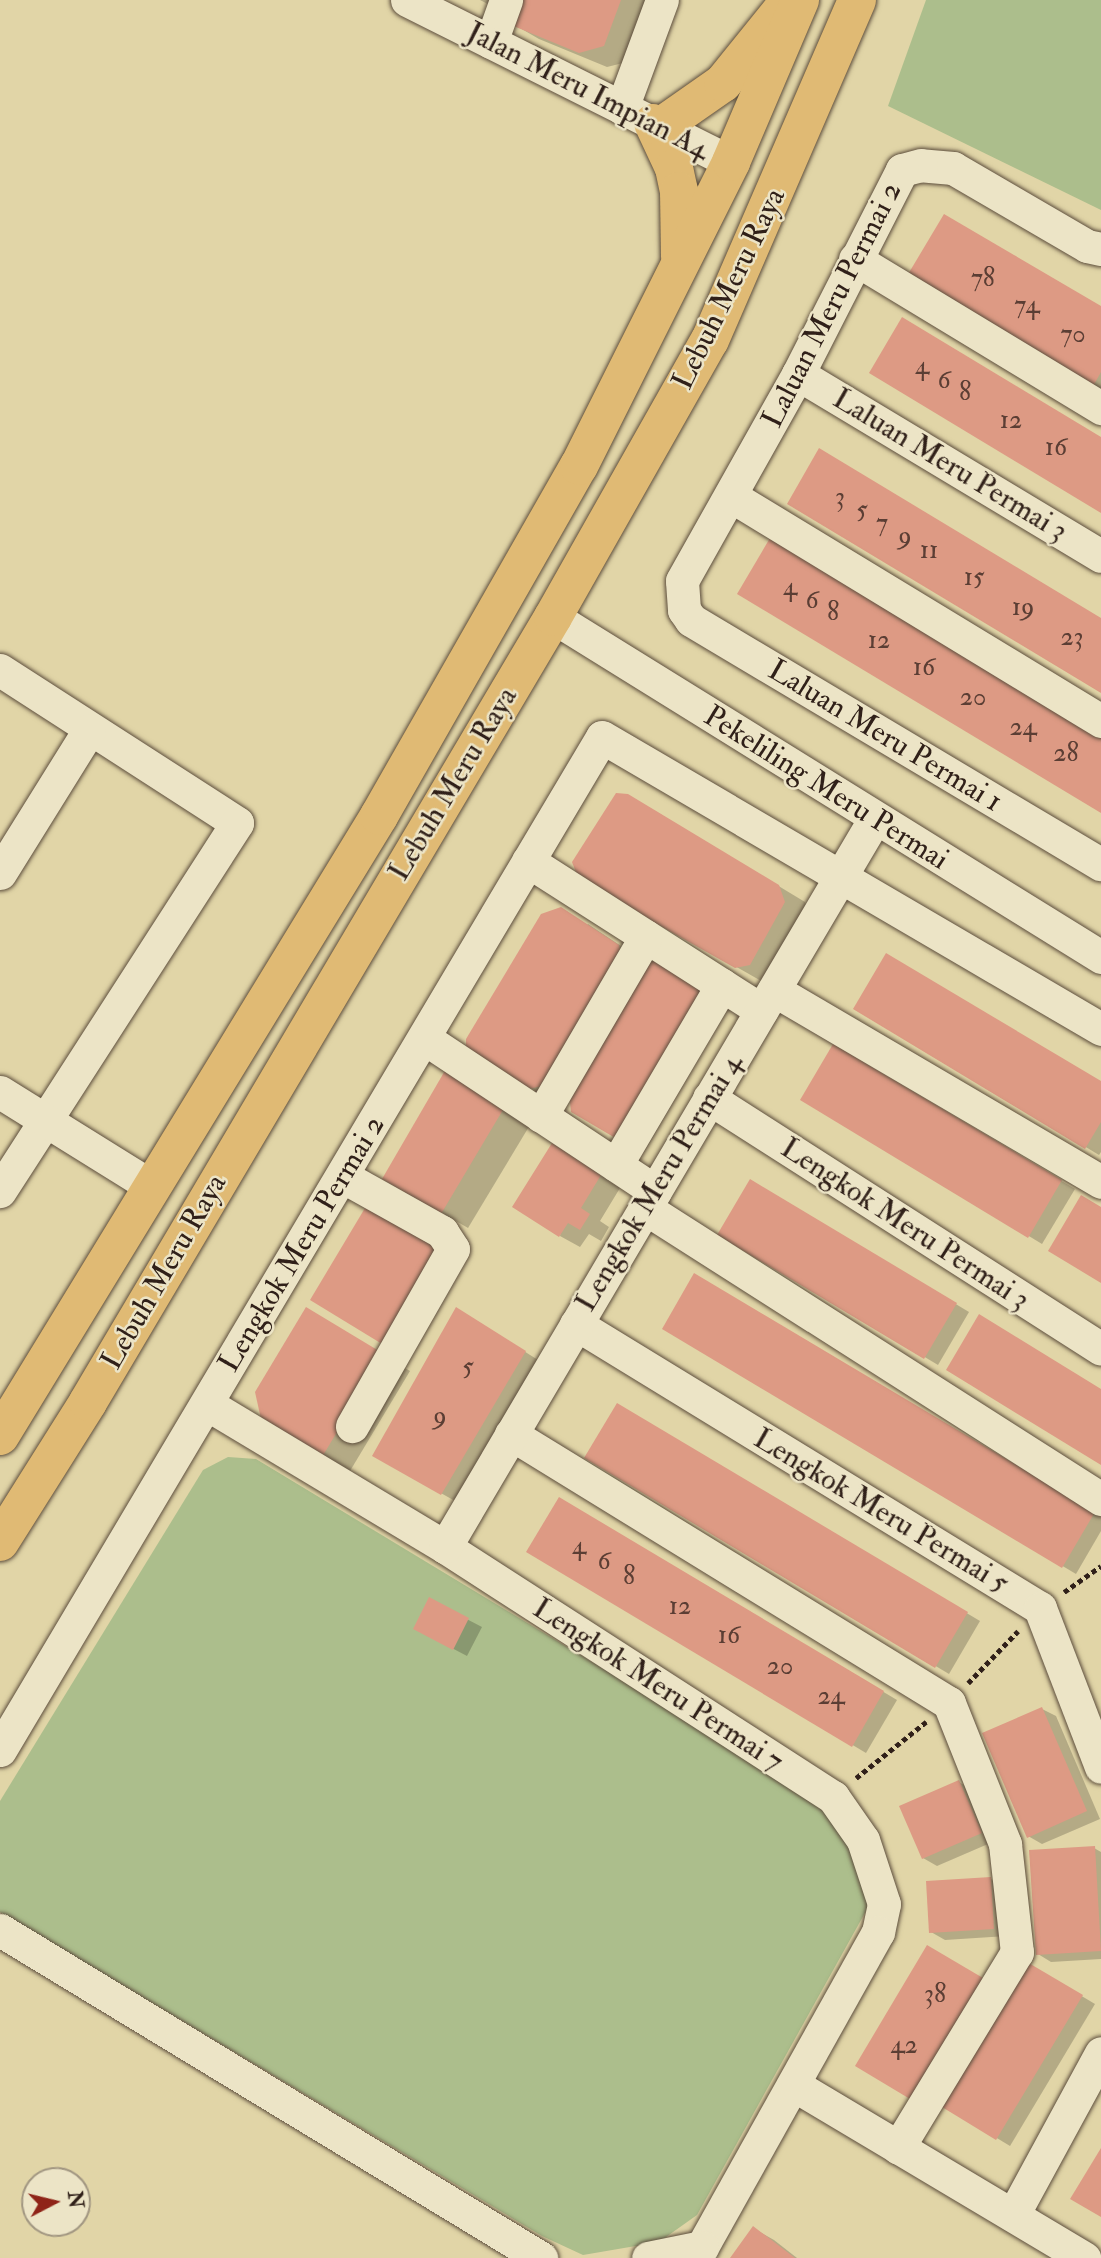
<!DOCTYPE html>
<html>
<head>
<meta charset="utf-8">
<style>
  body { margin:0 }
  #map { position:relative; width:1101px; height:2258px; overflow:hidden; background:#e1d5a7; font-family:"IM FELL Double Pica",serif }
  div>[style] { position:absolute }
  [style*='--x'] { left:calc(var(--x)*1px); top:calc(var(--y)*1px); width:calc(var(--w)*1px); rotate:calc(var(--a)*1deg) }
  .green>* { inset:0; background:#acbe8c }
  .shadow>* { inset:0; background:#0003 }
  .building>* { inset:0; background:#dd9a84 }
  .path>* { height:4.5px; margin-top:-2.25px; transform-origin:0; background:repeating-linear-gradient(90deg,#302019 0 5px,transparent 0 8.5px) }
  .roads { filter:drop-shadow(0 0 2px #5c4d3c) drop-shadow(0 0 2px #5c4d3c) }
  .minor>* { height:33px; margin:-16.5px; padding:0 16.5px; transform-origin:16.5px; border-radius:16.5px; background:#ece4c6 }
  .major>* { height:38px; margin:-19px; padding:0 19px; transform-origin:19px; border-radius:19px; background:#e0ba74 }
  span { translate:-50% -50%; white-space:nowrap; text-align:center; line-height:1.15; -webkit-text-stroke:5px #ece4c6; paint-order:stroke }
  .number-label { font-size:26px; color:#5b3e34 }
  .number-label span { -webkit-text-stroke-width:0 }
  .street-label { font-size:30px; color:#302019 }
  .north { position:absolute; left:21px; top:2167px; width:70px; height:70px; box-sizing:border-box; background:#ece4c6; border:2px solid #a19681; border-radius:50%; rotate:83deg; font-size:19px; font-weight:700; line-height:28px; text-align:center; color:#302019 }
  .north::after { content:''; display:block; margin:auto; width:24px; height:32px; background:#8f2418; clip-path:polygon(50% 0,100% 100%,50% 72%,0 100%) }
</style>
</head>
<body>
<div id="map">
  <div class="green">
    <div style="clip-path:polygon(926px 0,1101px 0,1101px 210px,888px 106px)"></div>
    <div style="clip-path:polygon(228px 1457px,256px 1459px,812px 1795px,843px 1828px,871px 1902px,697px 2215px,659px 2242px,583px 2255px,542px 2236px,0 1912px,0 1801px,203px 1470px)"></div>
  </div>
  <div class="shadow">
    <div style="clip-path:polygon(480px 0,653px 0,631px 61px,607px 67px,539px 39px,513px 24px,515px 18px)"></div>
    <div style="clip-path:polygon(909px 276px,1101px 308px,1101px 391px)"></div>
    <div style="clip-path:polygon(655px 811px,805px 902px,811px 918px,763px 982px,580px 878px)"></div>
    <div style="clip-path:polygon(588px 924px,645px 962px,732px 1001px,644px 1152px,573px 1111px,572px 1100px,557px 1103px,468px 1052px)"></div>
    <div style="clip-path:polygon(855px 1008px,1101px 1083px,1101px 1152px,1099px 1155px)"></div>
    <div style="clip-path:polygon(834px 1046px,1075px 1189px,1042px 1244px,803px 1099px)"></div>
    <div style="clip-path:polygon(451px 1064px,536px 1115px,468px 1228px,384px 1179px)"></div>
    <div style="clip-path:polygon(573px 1157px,620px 1188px,600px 1221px,609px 1227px,601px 1241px,589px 1234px,580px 1247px,560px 1236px)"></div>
    <div style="clip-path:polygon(751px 1181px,969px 1312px,938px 1365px,720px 1234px)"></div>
    <div style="clip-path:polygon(694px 1276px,1101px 1517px,1101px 1531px,1076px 1574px,664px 1328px)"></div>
    <div style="clip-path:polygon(307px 1310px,410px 1371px,350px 1471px,323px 1456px)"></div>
    <div style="clip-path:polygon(470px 1317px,538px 1360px,455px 1501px,375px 1456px)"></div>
    <div style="clip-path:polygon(618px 1405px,980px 1621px,949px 1674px,587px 1457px)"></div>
    <div style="clip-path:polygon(560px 1499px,897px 1700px,866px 1753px,529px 1552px)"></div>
    <div style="clip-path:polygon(430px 1600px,482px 1627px,467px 1656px,429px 1636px)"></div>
    <div style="clip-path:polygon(1042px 1709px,1056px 1716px,1100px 1819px,1042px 1844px,1028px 1836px)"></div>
    <div style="clip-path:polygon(959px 1782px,972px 1790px,995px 1841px,937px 1866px,923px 1858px)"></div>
    <div style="clip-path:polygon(1094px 1848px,1101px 1852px,1101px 1959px,1051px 1962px,1038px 1954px)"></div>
    <div style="clip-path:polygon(991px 1879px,1004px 1886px,1007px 1936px,945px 1940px,931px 1932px)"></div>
    <div style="clip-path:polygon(1028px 1964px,1095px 2004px,1010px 2146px,944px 2106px)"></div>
    <div style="clip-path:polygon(753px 2228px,774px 2240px,797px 2258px,732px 2258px)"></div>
  </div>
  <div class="building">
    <div style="clip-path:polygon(521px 0,621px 0,604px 46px,579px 53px,511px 25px)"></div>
    <div style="clip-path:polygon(944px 214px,1101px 306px,1101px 372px,1092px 388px,907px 276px)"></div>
    <div style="clip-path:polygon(902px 317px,1101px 437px,1101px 513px,869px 373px)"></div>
    <div style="clip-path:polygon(819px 448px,1101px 618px,1101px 693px,787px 504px)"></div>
    <div style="clip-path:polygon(770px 538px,1101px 737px,1101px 813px,737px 594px)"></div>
    <div style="clip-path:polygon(616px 793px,628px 794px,779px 885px,785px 902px,750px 965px,735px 968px,579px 880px,572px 862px)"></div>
    <div style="clip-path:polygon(561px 907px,619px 945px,623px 962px,551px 1084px,529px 1089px,466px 1053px,466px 1039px,541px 914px)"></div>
    <div style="clip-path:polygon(886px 953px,1101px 1081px,1101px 1122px,1085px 1149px,853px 1009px)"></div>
    <div style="clip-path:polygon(668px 960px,706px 984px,617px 1139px,571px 1112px,569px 1092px,644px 962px)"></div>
    <div style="clip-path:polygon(833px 1044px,1062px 1180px,1028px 1238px,800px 1100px)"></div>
    <div style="clip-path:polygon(450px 1062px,510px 1098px,441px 1214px,382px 1179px)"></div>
    <div style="clip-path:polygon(552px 1143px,601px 1175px,581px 1208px,590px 1214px,580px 1230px,568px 1223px,559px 1237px,512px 1207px)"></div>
    <div style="clip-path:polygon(750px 1179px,957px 1303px,924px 1359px,717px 1235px)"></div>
    <div style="clip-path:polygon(1081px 1195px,1101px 1207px,1101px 1283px,1048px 1251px)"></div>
    <div style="clip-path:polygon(371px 1198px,448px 1245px,387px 1347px,310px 1300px)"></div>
    <div style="clip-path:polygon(694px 1273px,1095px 1512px,1062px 1568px,662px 1329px)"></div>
    <div style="clip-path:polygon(306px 1307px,384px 1354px,322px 1457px,261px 1419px,255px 1392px)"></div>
    <div style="clip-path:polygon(456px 1307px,526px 1351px,441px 1495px,372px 1456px)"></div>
    <div style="clip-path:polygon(979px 1314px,1101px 1389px,1101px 1465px,946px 1370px)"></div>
    <div style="clip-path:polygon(617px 1403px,968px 1612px,935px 1668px,584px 1458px)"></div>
    <div style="clip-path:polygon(559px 1497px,884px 1691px,852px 1747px,526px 1552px)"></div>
    <div style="clip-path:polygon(429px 1597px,469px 1618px,453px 1650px,413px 1629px)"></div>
    <div style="clip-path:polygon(1042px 1707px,1087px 1811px,1027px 1838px,982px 1733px)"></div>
    <div style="clip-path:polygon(959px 1780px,982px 1833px,922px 1859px,899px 1806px)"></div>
    <div style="clip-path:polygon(1095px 1846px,1101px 1951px,1036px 1955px,1029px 1850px)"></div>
    <div style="clip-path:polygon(991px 1877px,994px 1929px,929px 1933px,926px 1881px)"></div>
    <div style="clip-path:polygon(927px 1945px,983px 1978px,910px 2099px,855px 2066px)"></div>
    <div style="clip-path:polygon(1027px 1962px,1083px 1995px,996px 2140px,942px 2107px)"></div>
    <div style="clip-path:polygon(1101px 2148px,1101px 2217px,1070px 2199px)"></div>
    <div style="clip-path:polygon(753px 2226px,795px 2258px,730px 2258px)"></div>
  </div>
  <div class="path">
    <div style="--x:1064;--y:1592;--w:45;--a:-35.1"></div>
    <div style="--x:968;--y:1683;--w:72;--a:-46.1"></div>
    <div style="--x:856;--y:1778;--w:90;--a:-38.7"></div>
  </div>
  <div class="roads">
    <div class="minor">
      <div style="--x:407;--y:0;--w:362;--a:26.6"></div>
      <div style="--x:491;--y:42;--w:45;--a:-70.3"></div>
      <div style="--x:622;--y:108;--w:115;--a:-69.7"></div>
      <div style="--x:1101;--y:249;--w:14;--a:-168"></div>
      <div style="--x:1087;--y:246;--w:155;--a:-149.8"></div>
      <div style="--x:953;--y:168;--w:32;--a:-175"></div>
      <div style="--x:921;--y:165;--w:20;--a:165"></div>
      <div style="--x:902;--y:170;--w:229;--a:117"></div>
      <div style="--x:798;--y:374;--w:237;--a:119.3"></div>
      <div style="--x:682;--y:581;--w:29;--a:86"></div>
      <div style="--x:684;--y:610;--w:12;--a:55"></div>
      <div style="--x:691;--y:620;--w:477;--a:30.8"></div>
      <div style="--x:855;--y:259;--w:288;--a:31.2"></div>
      <div style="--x:798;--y:374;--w:353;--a:31"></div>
      <div style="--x:731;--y:496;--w:433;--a:31.3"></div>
      <div style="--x:553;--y:617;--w:645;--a:31.82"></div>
      <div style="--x:0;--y:670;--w:282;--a:32.8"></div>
      <div style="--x:237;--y:823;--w:438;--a:122.8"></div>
      <div style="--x:528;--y:861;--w:277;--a:32.6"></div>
      <div style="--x:0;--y:873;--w:168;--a:-58.1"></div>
      <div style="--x:774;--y:990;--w:379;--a:30.4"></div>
      <div style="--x:424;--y:1038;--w:277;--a:33.5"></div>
      <div style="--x:0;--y:1092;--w:178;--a:31.9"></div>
      <div style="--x:709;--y:1098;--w:465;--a:32.6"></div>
      <div style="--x:541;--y:1116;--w:208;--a:-59.7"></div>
      <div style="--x:616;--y:1165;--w:209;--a:-59.5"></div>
      <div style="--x:342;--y:1176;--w:115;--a:29.2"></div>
      <div style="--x:442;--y:1232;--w:20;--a:57"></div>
      <div style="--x:453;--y:1249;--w:204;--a:119.7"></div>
      <div style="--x:645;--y:1208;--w:541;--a:32.54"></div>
      <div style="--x:576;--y:1324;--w:544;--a:31.47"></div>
      <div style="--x:1040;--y:1608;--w:170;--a:69"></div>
      <div style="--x:207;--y:1404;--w:278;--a:31"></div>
      <div style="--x:445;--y:1547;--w:462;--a:32.8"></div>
      <div style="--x:833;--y:1797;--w:52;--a:55.1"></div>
      <div style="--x:863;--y:1840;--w:67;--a:71.8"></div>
      <div style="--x:884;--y:1904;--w:29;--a:102"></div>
      <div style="--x:878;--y:1932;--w:361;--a:119.2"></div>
      <div style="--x:702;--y:2247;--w:55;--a:168.5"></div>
      <div style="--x:511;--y:1434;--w:514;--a:31.56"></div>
      <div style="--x:949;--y:1703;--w:152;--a:68.3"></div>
      <div style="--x:1005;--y:1844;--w:109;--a:83.7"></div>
      <div style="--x:1017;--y:1952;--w:229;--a:121.3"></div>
      <div style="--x:445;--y:1547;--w:844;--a:-59.46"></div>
      <div style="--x:0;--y:1750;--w:1178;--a:-59.28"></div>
      <div style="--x:602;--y:737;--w:578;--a:30.33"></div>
      <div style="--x:0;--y:1930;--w:633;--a:31.23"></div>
      <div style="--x:794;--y:2085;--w:338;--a:30.8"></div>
      <div style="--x:1013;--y:2215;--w:184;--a:-61.5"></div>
    </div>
    <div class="major">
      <div style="--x:653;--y:123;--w:50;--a:65"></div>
      <div style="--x:674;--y:168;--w:24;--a:78"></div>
      <div style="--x:679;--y:191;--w:66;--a:89.1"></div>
      <div style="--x:660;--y:127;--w:77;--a:-34.9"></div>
      <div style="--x:723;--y:83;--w:92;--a:-51.1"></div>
      <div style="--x:0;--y:1436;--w:727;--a:-58.56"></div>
      <div style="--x:379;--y:816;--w:403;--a:-60.3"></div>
      <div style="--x:579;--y:466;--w:340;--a:-63.4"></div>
      <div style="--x:731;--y:162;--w:176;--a:-66.9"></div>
      <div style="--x:0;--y:1542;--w:165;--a:-57.8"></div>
      <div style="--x:88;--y:1402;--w:912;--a:-59.36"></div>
      <div style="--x:553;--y:617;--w:318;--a:-60.5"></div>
      <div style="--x:710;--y:340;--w:370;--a:-66.6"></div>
    </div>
  </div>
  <div class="number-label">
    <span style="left:983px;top:279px">78</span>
    <span style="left:1027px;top:306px">74</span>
    <span style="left:1073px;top:335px">70</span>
    <span style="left:922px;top:367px">4</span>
    <span style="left:944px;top:381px">6</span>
    <span style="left:965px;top:393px">8</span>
    <span style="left:1011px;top:421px">12</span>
    <span style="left:1056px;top:448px">16</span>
    <span style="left:840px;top:498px">3</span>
    <span style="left:862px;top:511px">5</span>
    <span style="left:882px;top:524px">7</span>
    <span style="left:905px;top:537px">9</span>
    <span style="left:929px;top:551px">11</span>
    <span style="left:974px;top:578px">15</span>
    <span style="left:790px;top:588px">4</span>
    <span style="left:812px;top:601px">6</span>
    <span style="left:1023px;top:608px">19</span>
    <span style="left:833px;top:613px">8</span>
    <span style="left:1072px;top:638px">23</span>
    <span style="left:879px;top:641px">12</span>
    <span style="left:924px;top:668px">16</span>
    <span style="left:973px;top:698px">20</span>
    <span style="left:1023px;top:728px">24</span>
    <span style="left:1066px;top:754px">28</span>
    <span style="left:468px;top:1368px">5</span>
    <span style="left:440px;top:1417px">9</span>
    <span style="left:579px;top:1547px">4</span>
    <span style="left:604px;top:1562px">6</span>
    <span style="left:629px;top:1577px">8</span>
    <span style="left:680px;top:1607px">12</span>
    <span style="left:729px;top:1636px">16</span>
    <span style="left:780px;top:1667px">20</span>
    <span style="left:831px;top:1697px">24</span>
    <span style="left:935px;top:1995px">38</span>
    <span style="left:904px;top:2046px">42</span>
  </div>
  <div class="street-label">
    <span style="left:588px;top:91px;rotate:27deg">Jalan Meru Impian A4</span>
    <span style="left:729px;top:289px;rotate:-64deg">Lebuh Meru Raya</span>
    <span style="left:832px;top:305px;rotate:-63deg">Laluan Meru Permai 2</span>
    <span style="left:950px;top:465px;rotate:31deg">Laluan Meru Permai 3</span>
    <span style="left:885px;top:736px;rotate:31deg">Laluan Meru Permai 1</span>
    <span style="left:453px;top:784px;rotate:-59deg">Lebuh Meru Raya</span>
    <span style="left:826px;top:788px;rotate:32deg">Pekeliling Meru Permai</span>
    <span style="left:659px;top:1183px;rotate:-59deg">Lengkok Meru Permai 4</span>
    <span style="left:905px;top:1224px;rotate:33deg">Lengkok Meru Permai 3</span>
    <span style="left:302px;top:1244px;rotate:-59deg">Lengkok Meru Permai 2</span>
    <span style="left:164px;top:1272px;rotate:-60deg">Lebuh Meru Raya</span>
    <span style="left:881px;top:1511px;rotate:31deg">Lengkok Meru Permai 5</span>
    <span style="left:658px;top:1685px;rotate:33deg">Lengkok Meru Permai 7</span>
  </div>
  <div class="north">N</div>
</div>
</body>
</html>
